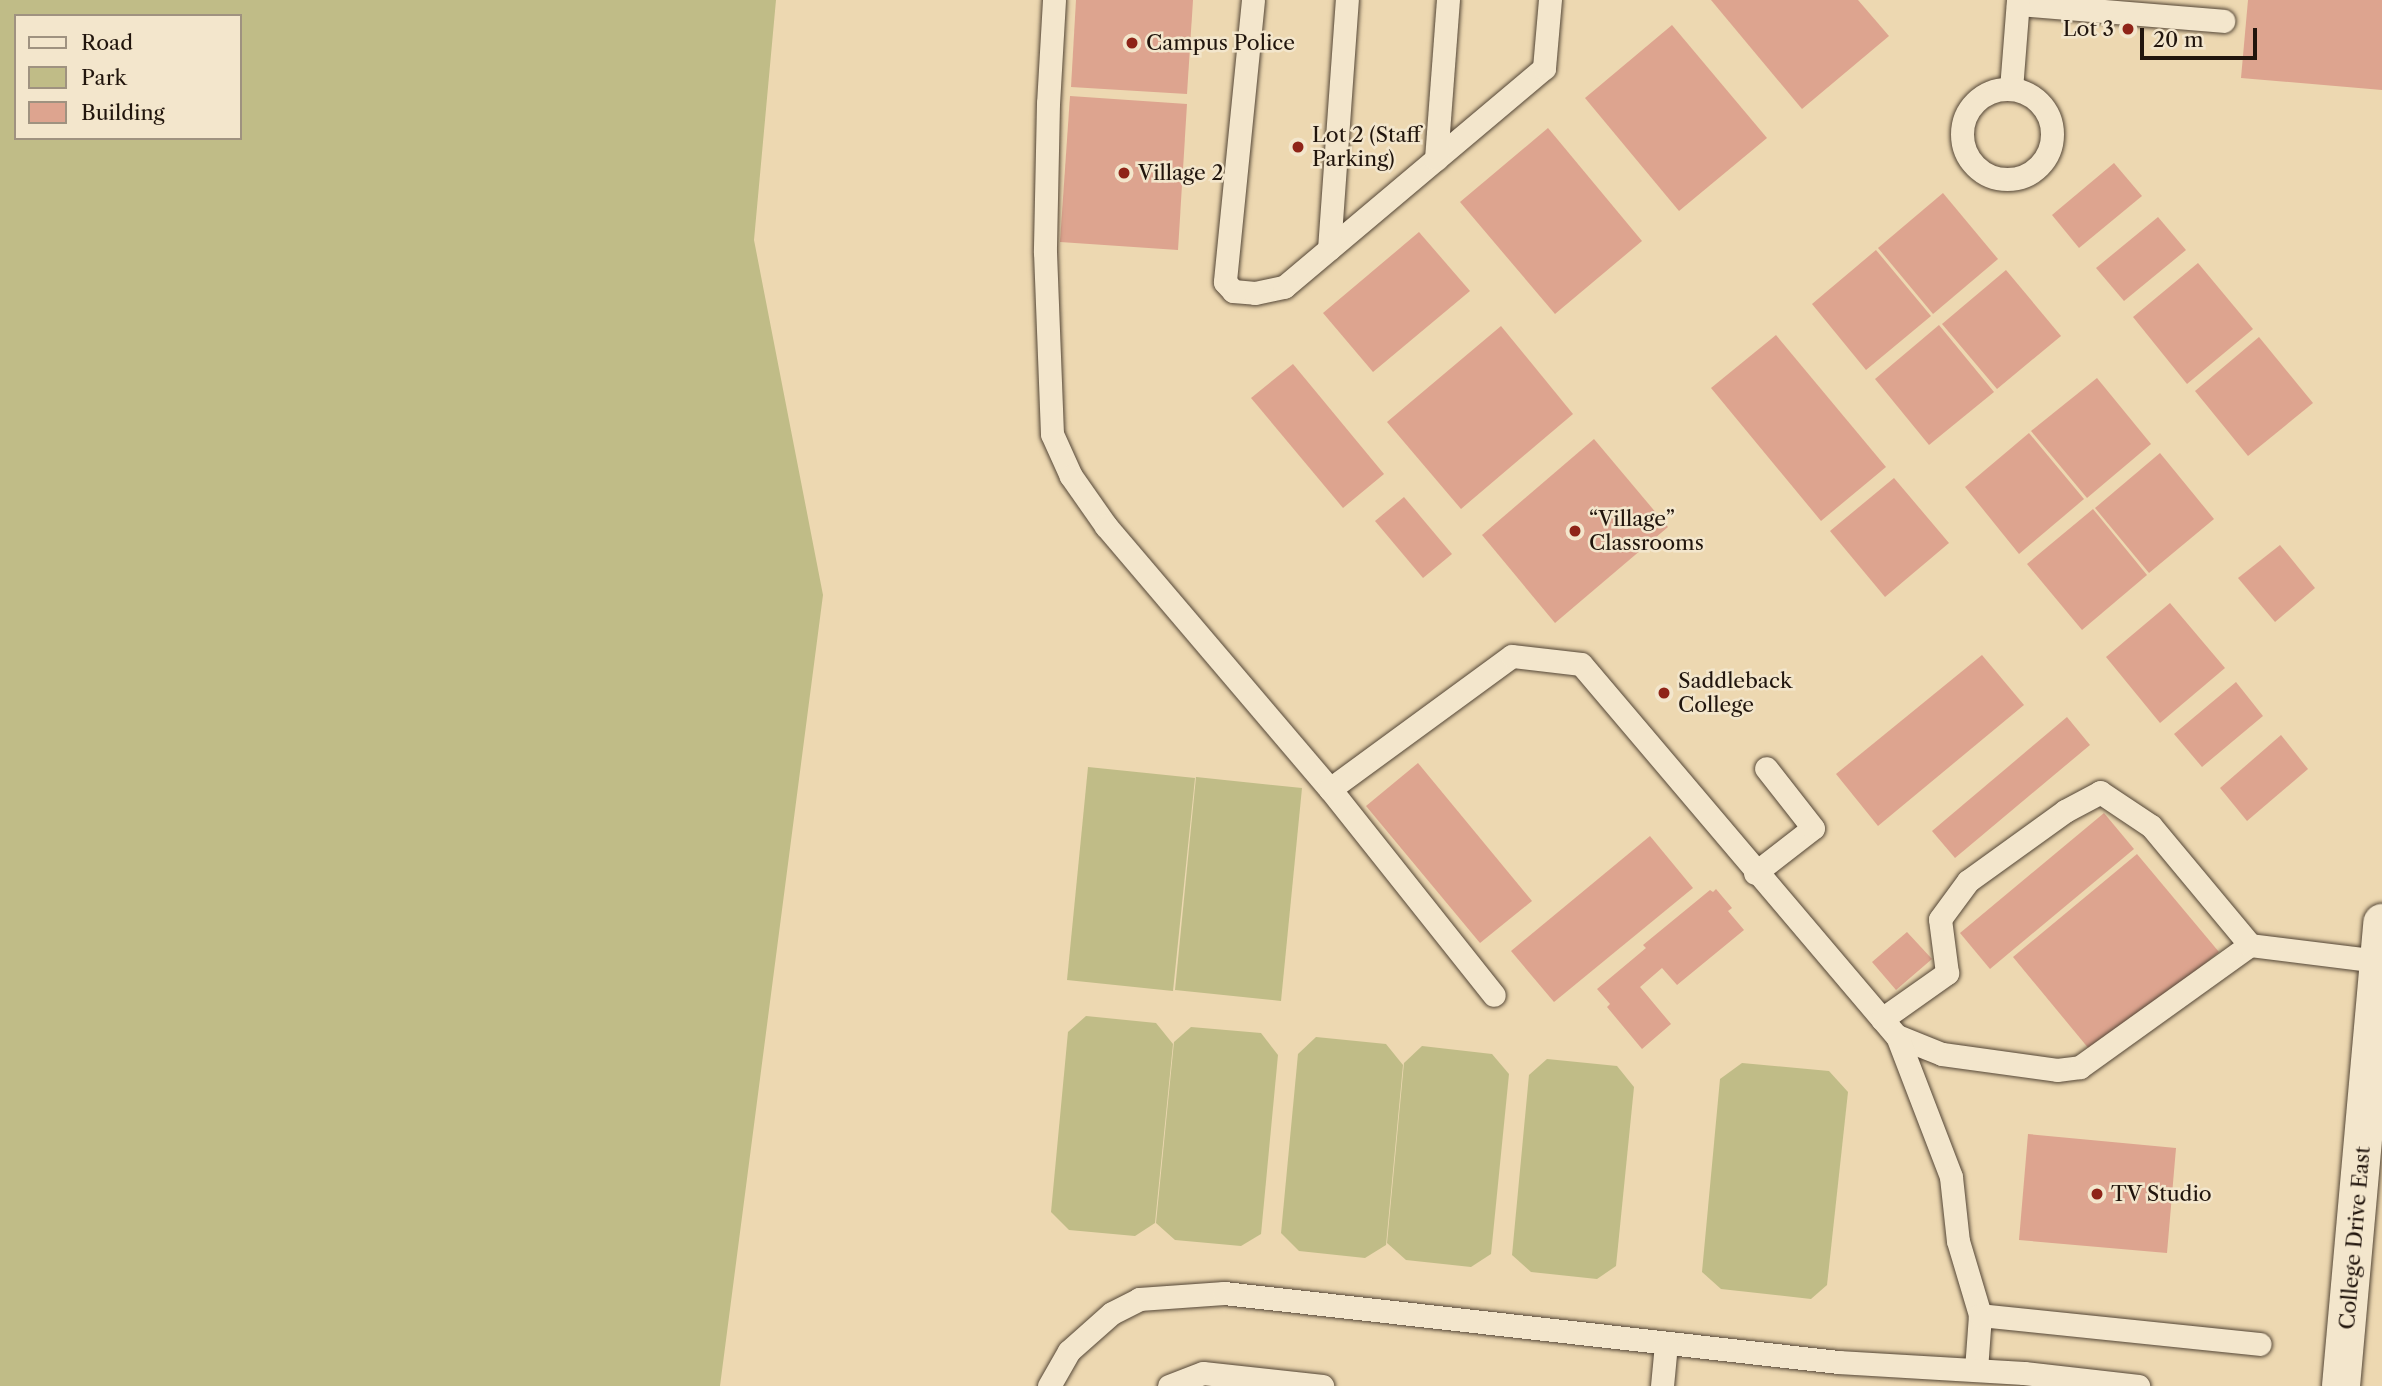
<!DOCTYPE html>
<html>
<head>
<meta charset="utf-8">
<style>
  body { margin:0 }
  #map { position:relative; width:2382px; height:1386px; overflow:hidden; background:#edd8b1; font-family:"Libre Caslon Text",serif }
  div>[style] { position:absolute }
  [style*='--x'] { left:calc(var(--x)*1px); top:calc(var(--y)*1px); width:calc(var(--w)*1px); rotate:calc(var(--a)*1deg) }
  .green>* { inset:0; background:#c0bc87 }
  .building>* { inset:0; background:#dda48f }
  .roads { filter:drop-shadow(0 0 2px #544636) drop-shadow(0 0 2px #544636) }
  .service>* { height:23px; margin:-11.5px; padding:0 11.5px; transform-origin:11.5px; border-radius:11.5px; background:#f3e6cc }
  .service>.ring { margin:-11.5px; padding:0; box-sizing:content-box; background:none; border:23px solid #f3e6cc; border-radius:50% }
  .tertiary>* { height:38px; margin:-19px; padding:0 19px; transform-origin:19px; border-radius:19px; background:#f3e6cc }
  .dots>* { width:19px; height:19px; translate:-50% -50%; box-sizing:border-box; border:4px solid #f3e6cc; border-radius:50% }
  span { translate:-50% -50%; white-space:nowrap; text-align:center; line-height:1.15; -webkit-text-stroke:5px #f3e6cc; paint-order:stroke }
  .poi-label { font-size:21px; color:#21150d }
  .right { translate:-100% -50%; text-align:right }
  .left { translate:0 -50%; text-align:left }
  .street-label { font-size:21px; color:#21150d }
  .legend { position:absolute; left:14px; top:14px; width:228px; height:126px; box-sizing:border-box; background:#f3e6cc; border:2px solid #9f9280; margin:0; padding:9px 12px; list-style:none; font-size:21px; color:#21150d }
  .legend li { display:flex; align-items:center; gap:14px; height:35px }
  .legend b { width:35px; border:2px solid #9f9280 }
  .scale { position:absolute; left:2140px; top:28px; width:117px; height:32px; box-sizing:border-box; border:4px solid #21150d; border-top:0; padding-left:9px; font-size:21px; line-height:24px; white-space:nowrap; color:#21150d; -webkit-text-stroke:5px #f3e6cc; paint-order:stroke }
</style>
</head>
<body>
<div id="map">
  <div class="green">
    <div style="clip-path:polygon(evenodd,0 0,776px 0,754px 240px,823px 595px,720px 1386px,0 1386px,0 0,16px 16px,240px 16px,240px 138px,16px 138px,16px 16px)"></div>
    <div style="clip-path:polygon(1088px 767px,1195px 778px,1173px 991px,1067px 980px)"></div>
    <div style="clip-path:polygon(1196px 777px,1302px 788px,1281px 1001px,1175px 990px)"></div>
    <div style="clip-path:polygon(1086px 1016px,1156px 1023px,1173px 1044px,1155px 1223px,1135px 1236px,1069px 1230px,1051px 1212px,1068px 1032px)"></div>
    <div style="clip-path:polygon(1191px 1027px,1261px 1033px,1278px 1055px,1261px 1234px,1241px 1246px,1175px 1240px,1156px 1223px,1174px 1042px)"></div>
    <div style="clip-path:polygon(1316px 1037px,1386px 1044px,1403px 1065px,1386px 1245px,1365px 1258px,1299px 1251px,1281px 1233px,1298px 1054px)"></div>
    <div style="clip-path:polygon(1422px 1046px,1492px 1054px,1509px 1074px,1491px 1254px,1471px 1267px,1406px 1260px,1387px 1243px,1404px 1063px)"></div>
    <div style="clip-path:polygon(1547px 1059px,1617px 1066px,1634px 1087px,1616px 1266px,1597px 1279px,1531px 1272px,1512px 1255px,1529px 1075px)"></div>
    <div style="clip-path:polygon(1742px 1063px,1829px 1071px,1848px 1092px,1827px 1285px,1811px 1299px,1721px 1289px,1702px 1272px,1720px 1079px)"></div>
  </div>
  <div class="building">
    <div style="clip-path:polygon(1076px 0,1193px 0,1187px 94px,1071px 87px)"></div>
    <div style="clip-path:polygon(1711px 0,1858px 0,1889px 36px,1802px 109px)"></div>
    <div style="clip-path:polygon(2248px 0,2382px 0,2382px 90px,2241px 78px)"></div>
    <div style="clip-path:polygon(1672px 25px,1767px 138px,1679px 211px,1585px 98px)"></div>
    <div style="clip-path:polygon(1070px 96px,1187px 104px,1178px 250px,1060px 242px)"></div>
    <div style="clip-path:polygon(1548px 128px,1642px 241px,1555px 314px,1460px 202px)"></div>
    <div style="clip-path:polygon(2114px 163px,2142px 196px,2079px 248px,2052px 215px)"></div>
    <div style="clip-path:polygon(1943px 193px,1998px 259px,1933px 314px,1878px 248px)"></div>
    <div style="clip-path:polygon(2158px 217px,2186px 250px,2124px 301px,2096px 268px)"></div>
    <div style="clip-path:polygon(1419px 232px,1470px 291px,1373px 372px,1323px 313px)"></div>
    <div style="clip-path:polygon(1876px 250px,1931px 316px,1866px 370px,1812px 304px)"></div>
    <div style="clip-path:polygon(2198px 263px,2253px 329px,2187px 384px,2133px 317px)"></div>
    <div style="clip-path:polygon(2006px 270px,2061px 336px,1997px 389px,1942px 324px)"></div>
    <div style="clip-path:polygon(1939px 325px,1994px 392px,1929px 445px,1875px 379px)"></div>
    <div style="clip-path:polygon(1501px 326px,1573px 414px,1461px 509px,1387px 422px)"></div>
    <div style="clip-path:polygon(1776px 335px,1886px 467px,1821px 521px,1711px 388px)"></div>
    <div style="clip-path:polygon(2259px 337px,2313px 403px,2248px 456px,2195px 391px)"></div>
    <div style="clip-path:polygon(1293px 364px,1384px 474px,1343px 508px,1251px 398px)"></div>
    <div style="clip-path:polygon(2097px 378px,2151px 444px,2087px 498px,2031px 431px)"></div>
    <div style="clip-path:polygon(2029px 433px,2084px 499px,2019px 554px,1965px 487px)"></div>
    <div style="clip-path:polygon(1594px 439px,1668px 527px,1555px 623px,1482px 535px)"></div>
    <div style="clip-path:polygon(2160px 453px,2214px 519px,2149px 573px,2095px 508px)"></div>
    <div style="clip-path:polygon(1894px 478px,1949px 543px,1885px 597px,1830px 531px)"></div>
    <div style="clip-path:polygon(1404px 497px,1452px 554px,1423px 578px,1375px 521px)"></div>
    <div style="clip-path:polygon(2093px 509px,2147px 575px,2082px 630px,2027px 564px)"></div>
    <div style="clip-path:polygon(2280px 545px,2315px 588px,2275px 622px,2238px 578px)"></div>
    <div style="clip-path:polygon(2170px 603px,2225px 668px,2160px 723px,2106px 657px)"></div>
    <div style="clip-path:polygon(1982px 655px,2024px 705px,1878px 826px,1836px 774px)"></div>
    <div style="clip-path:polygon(2236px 682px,2263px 716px,2202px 767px,2174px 734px)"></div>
    <div style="clip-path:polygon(2067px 717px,2090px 745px,1955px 858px,1932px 831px)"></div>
    <div style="clip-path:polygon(2281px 735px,2308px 769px,2247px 821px,2220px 788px)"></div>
    <div style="clip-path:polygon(1418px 763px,1532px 901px,1480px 943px,1366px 806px)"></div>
    <div style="clip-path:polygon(2104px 813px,2134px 849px,1990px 969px,1960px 933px)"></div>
    <div style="clip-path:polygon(1650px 836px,1693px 888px,1554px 1002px,1511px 951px)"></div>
    <div style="clip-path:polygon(2137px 854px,2219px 952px,2094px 1055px,2013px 957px)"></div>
    <div style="clip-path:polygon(1716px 889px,1732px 908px,1728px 911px,1744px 930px,1677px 985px,1662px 968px,1640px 987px,1671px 1024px,1642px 1049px,1607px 1007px,1610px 1004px,1597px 989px,1646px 948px,1643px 945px,1710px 890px,1713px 892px)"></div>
    <div style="clip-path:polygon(1907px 932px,1932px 959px,1896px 990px,1872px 962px)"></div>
    <div style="clip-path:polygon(2028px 1134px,2176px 1148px,2167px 1253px,2019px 1240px)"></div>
  </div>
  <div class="roads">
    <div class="service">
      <div style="--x:1054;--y:0;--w:103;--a:93.3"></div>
      <div style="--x:1048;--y:103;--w:149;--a:91.2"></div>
      <div style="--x:1045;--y:252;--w:182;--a:87.8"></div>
      <div style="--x:1052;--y:434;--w:46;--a:65.7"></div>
      <div style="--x:1071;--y:476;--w:61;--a:55"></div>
      <div style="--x:1106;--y:526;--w:345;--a:49.6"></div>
      <div style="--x:1330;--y:789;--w:263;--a:51.5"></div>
      <div style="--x:1253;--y:0;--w:283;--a:95.7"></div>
      <div style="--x:1225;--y:282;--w:12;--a:48"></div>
      <div style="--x:1233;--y:291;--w:22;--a:5"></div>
      <div style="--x:1255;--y:293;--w:30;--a:-12"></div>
      <div style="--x:1284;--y:287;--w:340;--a:-40.1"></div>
      <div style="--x:1544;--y:68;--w:68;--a:-85"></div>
      <div style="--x:2018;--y:4;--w:206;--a:4.7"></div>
      <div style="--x:2011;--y:89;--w:89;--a:-85.5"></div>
      <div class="ring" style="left:1962px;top:89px;width:67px;height:67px"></div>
      <div style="--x:1436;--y:159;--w:159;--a:-85.7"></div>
      <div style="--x:1329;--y:249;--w:250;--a:-85.9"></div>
      <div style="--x:1330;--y:789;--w:225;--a:-36.2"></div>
      <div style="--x:1512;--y:656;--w:69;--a:6.6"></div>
      <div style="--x:1581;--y:664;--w:488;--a:49.7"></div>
      <div style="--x:1897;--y:1036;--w:48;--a:21.8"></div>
      <div style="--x:1942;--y:1054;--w:116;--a:7.9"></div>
      <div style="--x:2057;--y:1070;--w:23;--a:-7"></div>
      <div style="--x:2080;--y:1067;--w:209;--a:-35.7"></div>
      <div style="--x:2250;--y:945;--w:130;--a:7.1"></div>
      <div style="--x:1755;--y:873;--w:73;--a:-37.8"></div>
      <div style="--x:1813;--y:828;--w:76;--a:-128.1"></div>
      <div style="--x:1882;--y:1019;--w:80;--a:-35.3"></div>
      <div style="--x:1947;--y:973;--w:54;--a:-97.4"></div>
      <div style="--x:1940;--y:919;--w:47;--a:-53.6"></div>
      <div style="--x:1968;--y:881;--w:120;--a:-35.8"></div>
      <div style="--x:2065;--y:811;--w:40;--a:-28"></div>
      <div style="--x:2100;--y:792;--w:61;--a:33.7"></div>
      <div style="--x:2151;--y:826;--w:155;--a:50.2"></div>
      <div style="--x:1897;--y:1036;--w:151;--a:69"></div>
      <div style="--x:1951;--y:1177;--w:64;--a:83.8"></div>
      <div style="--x:1958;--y:1241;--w:77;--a:73.4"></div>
      <div style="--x:1980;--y:1315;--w:55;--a:94.2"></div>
      <div style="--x:1980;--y:1315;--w:281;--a:5.9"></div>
      <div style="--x:1049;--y:1386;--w:40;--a:-60.3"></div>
      <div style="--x:1069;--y:1351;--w:57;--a:-41.5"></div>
      <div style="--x:1112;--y:1313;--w:30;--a:-27"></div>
      <div style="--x:1139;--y:1299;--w:85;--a:-4"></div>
      <div style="--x:1224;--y:1293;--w:618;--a:6.41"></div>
      <div style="--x:1838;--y:1362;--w:186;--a:3.4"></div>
      <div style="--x:2024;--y:1373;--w:115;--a:6.5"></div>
      <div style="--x:1169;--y:1386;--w:36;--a:-21"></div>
      <div style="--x:1203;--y:1373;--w:120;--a:6.2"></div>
      <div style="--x:1662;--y:1386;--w:42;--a:-84.6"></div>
    </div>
    <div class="tertiary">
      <div style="--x:2341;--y:1386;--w:465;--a:-84.9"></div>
    </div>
  </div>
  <div class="dots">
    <div style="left:2128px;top:29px;background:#8f2418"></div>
    <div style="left:1132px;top:43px;background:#8f2418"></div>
    <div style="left:1298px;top:147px;background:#8f2418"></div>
    <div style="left:1124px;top:173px;background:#8f2418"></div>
    <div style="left:1575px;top:531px;background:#8f2418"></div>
    <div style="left:1664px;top:693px;background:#8f2418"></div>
    <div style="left:2097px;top:1194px;background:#8f2418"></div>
  </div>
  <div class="poi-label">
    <span class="right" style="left:2114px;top:29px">Lot 3</span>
    <span class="left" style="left:1146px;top:43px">Campus Police</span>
    <span class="left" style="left:1312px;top:147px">Lot 2 (Staff<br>Parking)</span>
    <span class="left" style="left:1138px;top:173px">Village 2</span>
    <span class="left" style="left:1589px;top:531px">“Village”<br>Classrooms</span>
    <span class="left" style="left:1678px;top:693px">Saddleback<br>College</span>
    <span class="left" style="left:2111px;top:1194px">TV Studio</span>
  </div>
  <div class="street-label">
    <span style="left:2355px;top:1238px;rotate:-85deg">College Drive East</span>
  </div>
  <ul class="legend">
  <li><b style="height:9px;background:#f3e6cc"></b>Road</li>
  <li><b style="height:19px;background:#c0bc87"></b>Park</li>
  <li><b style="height:19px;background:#dda48f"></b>Building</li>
  </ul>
  <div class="scale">20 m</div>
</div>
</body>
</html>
